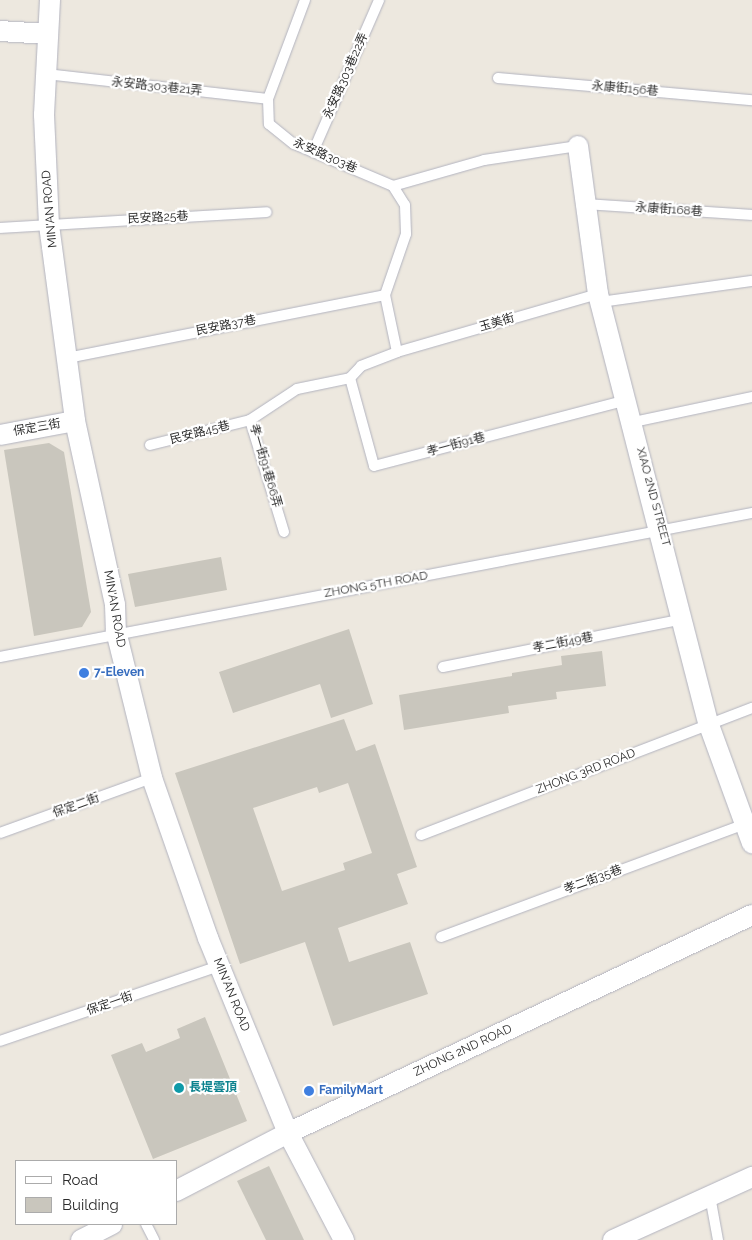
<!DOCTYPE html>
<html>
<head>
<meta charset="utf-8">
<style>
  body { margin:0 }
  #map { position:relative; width:752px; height:1240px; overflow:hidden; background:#ede8df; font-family:Raleway,"Noto Sans TC",sans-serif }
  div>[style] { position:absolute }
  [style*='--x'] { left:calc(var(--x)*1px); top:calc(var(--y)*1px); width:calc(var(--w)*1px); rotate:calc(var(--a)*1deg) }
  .building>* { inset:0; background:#c9c6bd }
  .roads { filter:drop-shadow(0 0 1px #b2b3bf) drop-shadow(0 0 1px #b2b3bf) }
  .lane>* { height:10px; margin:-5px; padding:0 5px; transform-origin:5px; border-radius:5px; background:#fff }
  .street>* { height:20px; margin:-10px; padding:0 10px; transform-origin:10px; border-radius:10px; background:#fff }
  .dots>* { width:14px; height:14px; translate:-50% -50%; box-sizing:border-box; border:2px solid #fff; border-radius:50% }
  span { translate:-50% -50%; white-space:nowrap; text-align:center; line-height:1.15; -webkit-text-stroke:4.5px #fff; paint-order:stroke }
  .street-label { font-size:12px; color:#2c2c2c }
  .shop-label { font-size:12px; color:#366cbe; font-weight:700 }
  .left { translate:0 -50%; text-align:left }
  .culture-label { font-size:12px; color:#0d838f; font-weight:700 }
  .legend { position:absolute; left:15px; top:1160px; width:162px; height:65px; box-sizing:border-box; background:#fff; border:1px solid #ababab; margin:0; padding:6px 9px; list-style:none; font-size:15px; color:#2c2c2c }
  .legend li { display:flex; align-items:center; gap:10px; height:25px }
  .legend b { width:25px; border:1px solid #ababab }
</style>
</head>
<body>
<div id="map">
  <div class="building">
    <div style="clip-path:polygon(49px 443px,64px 452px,91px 612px,82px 627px,34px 636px,4px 450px)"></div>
    <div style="clip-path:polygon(221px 557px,227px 590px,135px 607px,128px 574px)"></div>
    <div style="clip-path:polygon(349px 629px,373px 704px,331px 718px,320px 684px,233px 713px,219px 672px)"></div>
    <div style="clip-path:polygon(602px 651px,606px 686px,556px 692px,557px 699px,508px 706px,509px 713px,404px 730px,399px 695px,512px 676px,512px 673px,562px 665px,561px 656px)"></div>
    <div style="clip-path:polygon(evenodd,344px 719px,356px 751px,375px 744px,417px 867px,397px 874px,408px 904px,338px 928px,349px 962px,410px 942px,428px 994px,333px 1026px,305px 942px,240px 964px,175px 773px,344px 719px,348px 783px,372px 853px,343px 863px,345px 870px,282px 891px,253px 808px,317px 787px,319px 793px,348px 783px)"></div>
    <div style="clip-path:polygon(205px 1017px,247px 1121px,153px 1159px,111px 1055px,142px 1043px,146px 1052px,180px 1038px,177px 1029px)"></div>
    <div style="clip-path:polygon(269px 1166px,304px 1240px,266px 1240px,237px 1181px)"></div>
  </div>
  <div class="roads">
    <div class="lane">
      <div style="--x:305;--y:0;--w:106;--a:110.5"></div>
      <div style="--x:268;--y:99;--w:25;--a:88"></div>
      <div style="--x:269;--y:124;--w:32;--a:39"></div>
      <div style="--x:294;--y:144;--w:108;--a:23"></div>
      <div style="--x:393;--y:186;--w:22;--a:58"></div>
      <div style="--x:405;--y:205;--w:29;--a:88"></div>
      <div style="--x:406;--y:234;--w:65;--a:109"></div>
      <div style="--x:385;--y:295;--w:58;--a:78.1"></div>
      <div style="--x:46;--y:74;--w:223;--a:6.4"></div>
      <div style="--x:498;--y:78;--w:255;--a:5"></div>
      <div style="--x:313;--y:152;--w:166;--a:-66.5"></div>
      <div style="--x:393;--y:186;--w:95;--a:-15.9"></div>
      <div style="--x:484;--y:160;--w:95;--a:-8.5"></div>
      <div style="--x:586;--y:204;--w:166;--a:3.8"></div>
      <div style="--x:0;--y:228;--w:267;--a:-3.4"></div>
      <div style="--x:600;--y:302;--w:153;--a:-7.9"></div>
      <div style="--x:67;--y:358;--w:324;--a:-11.2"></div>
      <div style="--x:350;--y:378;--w:91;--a:74.7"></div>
      <div style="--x:374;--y:466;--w:261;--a:-14.6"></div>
      <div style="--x:350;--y:378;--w:16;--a:-47"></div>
      <div style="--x:361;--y:366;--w:39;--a:-21"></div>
      <div style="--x:397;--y:352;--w:209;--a:-16.1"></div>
      <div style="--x:250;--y:420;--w:117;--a:73.1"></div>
      <div style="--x:633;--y:422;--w:122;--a:-11.9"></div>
      <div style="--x:150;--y:445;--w:103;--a:-14"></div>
      <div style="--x:250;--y:420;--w:56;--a:-33.4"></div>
      <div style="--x:297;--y:389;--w:54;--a:-11.7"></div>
      <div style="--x:0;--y:657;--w:766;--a:-10.84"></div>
      <div style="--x:443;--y:667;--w:246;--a:-11.3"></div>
      <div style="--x:0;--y:833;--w:162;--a:-19.9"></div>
      <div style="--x:421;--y:835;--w:355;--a:-21"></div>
      <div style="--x:441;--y:937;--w:324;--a:-20.4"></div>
      <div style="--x:0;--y:1041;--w:231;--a:-18.9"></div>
      <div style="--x:710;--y:1196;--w:45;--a:79.7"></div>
      <div style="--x:146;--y:1224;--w:18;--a:63"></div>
    </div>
    <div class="street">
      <div style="--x:50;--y:0;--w:115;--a:93"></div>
      <div style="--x:44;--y:115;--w:110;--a:87.4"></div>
      <div style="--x:49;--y:225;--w:198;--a:82.4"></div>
      <div style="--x:75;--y:421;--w:188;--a:77.7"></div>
      <div style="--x:115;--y:605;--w:26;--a:88"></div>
      <div style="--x:116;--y:631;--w:151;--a:76.2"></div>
      <div style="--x:152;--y:778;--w:170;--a:70.7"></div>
      <div style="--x:208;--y:938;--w:211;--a:67.7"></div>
      <div style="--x:288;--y:1133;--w:121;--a:62.4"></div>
      <div style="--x:0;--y:31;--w:48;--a:3.6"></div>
      <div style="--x:578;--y:146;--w:149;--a:82.3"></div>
      <div style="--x:598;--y:294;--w:445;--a:75.6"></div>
      <div style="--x:709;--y:725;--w:126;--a:70"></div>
      <div style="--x:0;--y:435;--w:76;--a:-10.6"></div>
      <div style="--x:176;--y:1191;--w:126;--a:-27.4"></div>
      <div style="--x:288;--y:1133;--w:513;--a:-25.17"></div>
      <div style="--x:81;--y:1240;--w:35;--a:-27"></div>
      <div style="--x:613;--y:1240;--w:153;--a:-24.4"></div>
    </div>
  </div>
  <div class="dots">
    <div style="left:84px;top:673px;background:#3f7fe0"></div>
    <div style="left:179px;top:1088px;background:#0f9aa8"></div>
    <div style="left:309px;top:1091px;background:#3f7fe0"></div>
  </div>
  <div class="street-label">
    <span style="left:346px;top:76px;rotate:-66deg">永安路303巷22弄</span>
    <span style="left:157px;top:87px;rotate:6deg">永安路303巷21弄</span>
    <span style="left:625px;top:89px;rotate:5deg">永康街156巷</span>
    <span style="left:325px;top:156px;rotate:24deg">永安路303巷</span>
    <span style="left:50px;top:209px;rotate:-95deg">MIN'AN ROAD</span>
    <span style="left:669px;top:210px;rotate:4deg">永康街168巷</span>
    <span style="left:158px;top:218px;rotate:-3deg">民安路25巷</span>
    <span style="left:497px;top:323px;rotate:-16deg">玉美街</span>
    <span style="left:226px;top:326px;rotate:-11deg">民安路37巷</span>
    <span style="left:37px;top:428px;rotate:-10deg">保定三街</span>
    <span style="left:200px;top:433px;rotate:-14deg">民安路45巷</span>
    <span style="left:456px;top:445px;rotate:-15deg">孝一街91巷</span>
    <span style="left:265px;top:466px;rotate:74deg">孝一街91巷66弄</span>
    <span style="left:653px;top:497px;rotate:75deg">XIAO 2ND STREET</span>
    <span style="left:376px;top:585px;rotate:-10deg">ZHONG 5TH ROAD</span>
    <span style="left:114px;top:609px;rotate:80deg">MIN'AN ROAD</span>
    <span style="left:563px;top:643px;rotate:-11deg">孝二街49巷</span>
    <span style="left:586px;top:772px;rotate:-21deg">ZHONG 3RD ROAD</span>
    <span style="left:76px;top:806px;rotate:-20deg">保定二街</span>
    <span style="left:593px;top:880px;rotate:-20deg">孝二街35巷</span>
    <span style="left:231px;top:995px;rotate:68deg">MIN'AN ROAD</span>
    <span style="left:110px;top:1004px;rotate:-19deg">保定一街</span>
    <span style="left:463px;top:1051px;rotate:-25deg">ZHONG 2ND ROAD</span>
  </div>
  <div class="shop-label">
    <span class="left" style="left:94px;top:673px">7-Eleven</span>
    <span class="left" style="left:319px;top:1091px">FamilyMart</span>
  </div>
  <div class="culture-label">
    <span class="left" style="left:189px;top:1088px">長堤雲頂</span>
  </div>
  <ul class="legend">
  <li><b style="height:6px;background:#fff"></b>Road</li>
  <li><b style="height:14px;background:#c9c6bd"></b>Building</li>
  </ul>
</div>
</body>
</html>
